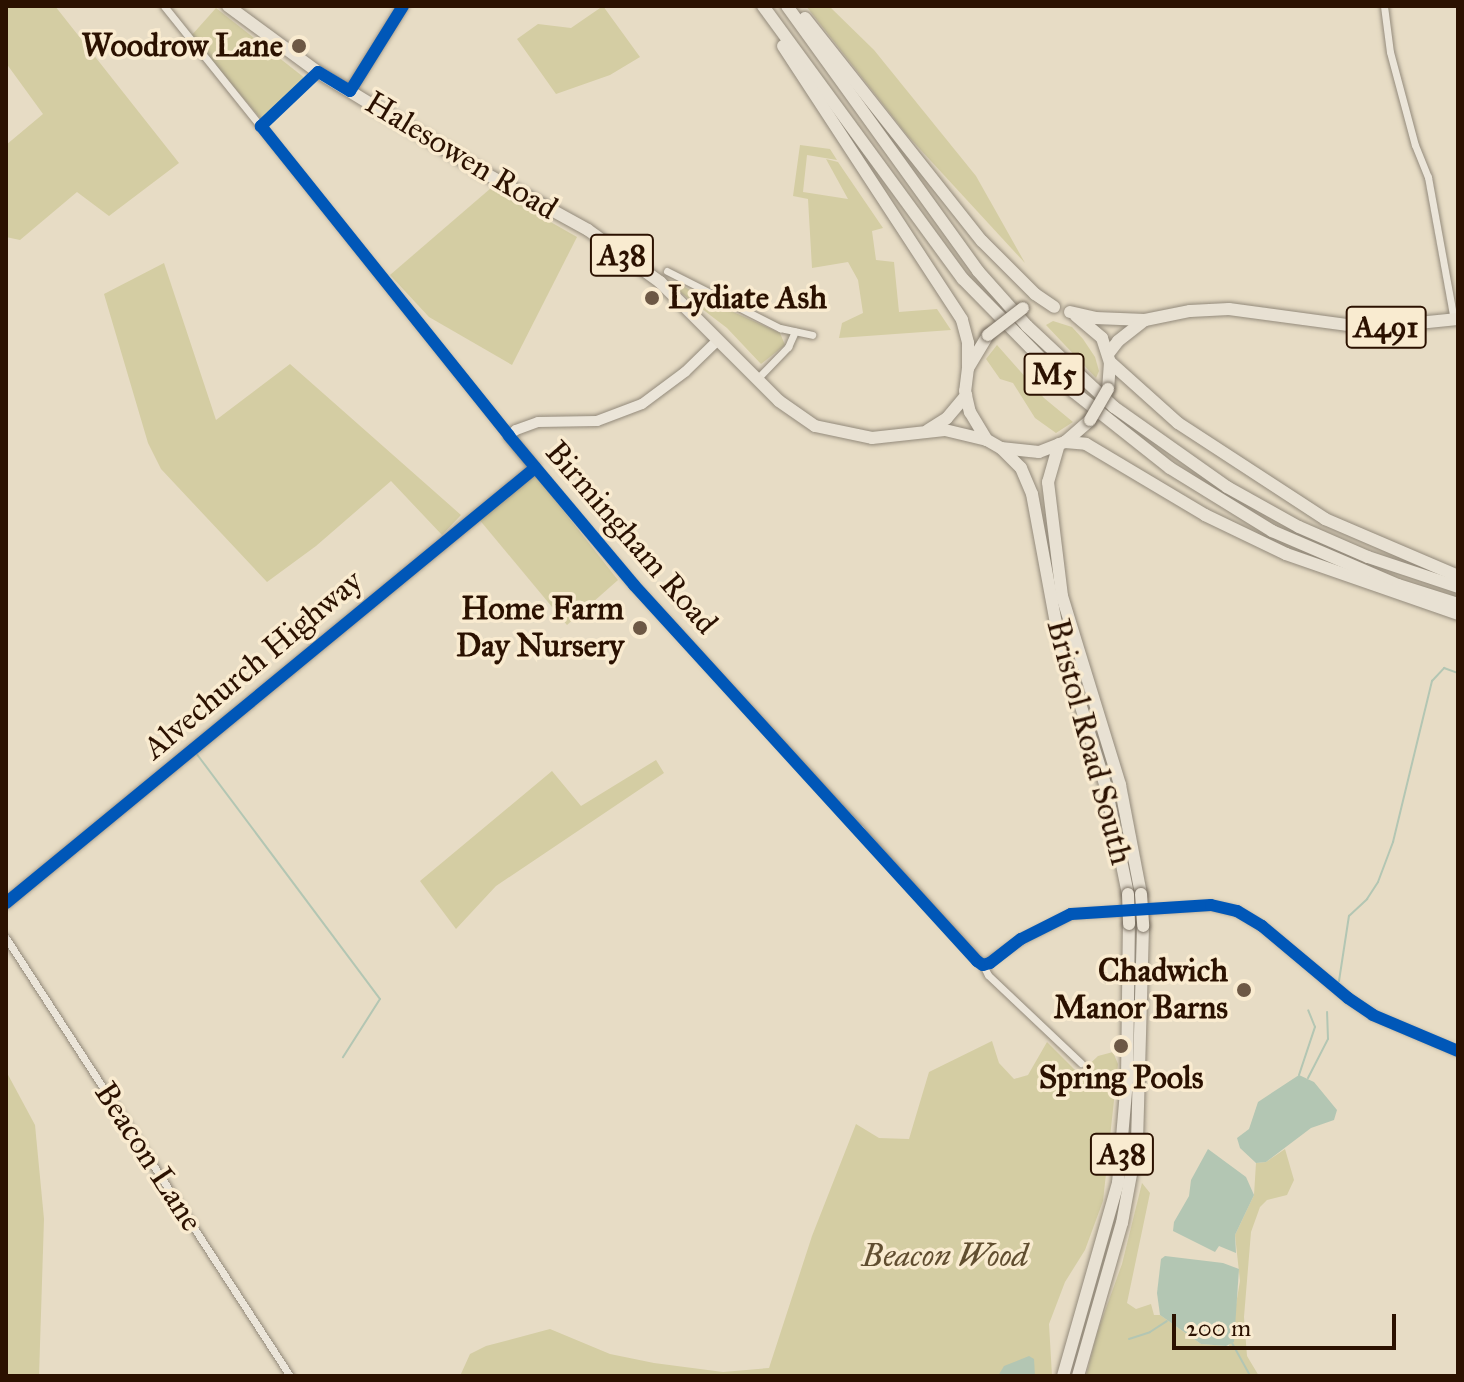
<!DOCTYPE html>
<html>
<head>
<meta charset="utf-8">
<style>
  body { margin:0 }
  #map { position:relative; width:1464px; height:1382px; overflow:hidden; background:#e7dcc5; font-family:"IM FELL Great Primer",serif }
  div>[style] { position:absolute }
  [style*='--x'] { left:calc(var(--x)*1px); top:calc(var(--y)*1px); width:calc(var(--w)*1px); rotate:calc(var(--a)*1deg) }
  .green>* { inset:0; background:#d4cda3 }
  .water>* { inset:0; background:#b3c6b3 }
  .stream>* { height:2px; margin:-1px; padding:0 1px; transform-origin:1px; border-radius:1px; background:#b3c6b3 }
  .roads { filter:drop-shadow(0 0 2px #938a7b) drop-shadow(0 0 2px #938a7b) }
  .street>* { height:7px; margin:-3.5px; padding:0 3.5px; transform-origin:3.5px; border-radius:3.5px; background:#ebe5d9 }
  .secondary>* { height:10px; margin:-5px; padding:0 5px; transform-origin:5px; border-radius:5px; background:#ebe5d9 }
  .highway>* { height:12px; margin:-6px; padding:0 6px; transform-origin:6px; border-radius:6px; background:#e8e1d3 }
  .bridges { filter:drop-shadow(0 0 2px #786e60) drop-shadow(0 0 2px #786e60) }
  .highway-bridge>* { height:12px; margin:-6px; padding:0 6px; transform-origin:6px; border-radius:6px; background:#e8e1d3 }
  .cycleway>* { height:12px; margin:-6px; padding:0 6px; transform-origin:6px; border-radius:6px; background:#0057b8 }
  .dots>* { width:22px; height:22px; translate:-50% -50%; box-sizing:border-box; border:4px solid #f9ebd0; border-radius:50% }
  span { translate:-50% -50%; white-space:nowrap; text-align:center; line-height:1.15; -webkit-text-stroke:7px #f9ebd0; paint-order:stroke }
  .shield-label span { padding:2px 6px; background:#f9ebd0; border:2px solid; border-radius:6px; -webkit-text-stroke-width:0 }
  .shield-label { font-size:30px; color:#2b1100; font-weight:700 }
  .poi-label { font-size:32px; color:#2b1100; font-weight:700 }
  .right { translate:-100% -50%; text-align:right }
  .left { translate:0 -50%; text-align:left }
  .street-label { font-size:32px; color:#2b1100 }
  .park-label { font-size:32px; color:#614e30; font-style:italic }
  .frame { position:absolute; inset:0; border:8px solid #2b1100; pointer-events:none }
  .scale { position:absolute; left:1172px; top:1314px; width:224px; height:36px; box-sizing:border-box; border:4px solid #2b1100; border-top:0; padding-left:10px; font-size:24px; line-height:28px; white-space:nowrap; color:#2b1100; -webkit-text-stroke:6px #f9ebd0; paint-order:stroke }
</style>
</head>
<body>
<div id="map">
  <div class="green">
    <div style="clip-path:polygon(8px 6px,55px 6px,179px 163px,109px 216px,77px 192px,20px 240px,6px 237px,6px 145px,43px 114px,6px 63px)"></div>
    <div style="clip-path:polygon(603px 6px,640px 57px,610px 75px,556px 94px,517px 39px,538px 24px,571px 28px)"></div>
    <div style="clip-path:polygon(806px 6px,829px 6px,874px 50px,976px 176px,1025px 263px,907px 135px)"></div>
    <div style="clip-path:polygon(216px 8px,306px 79px,262px 120px,191px 36px)"></div>
    <div style="clip-path:polygon(800px 145px,830px 149px,837px 160px,807px 155px,803px 192px,848px 199px,826px 159px,838px 162px,883px 228px,872px 231px,876px 260px,894px 262px,899px 312px,937px 309px,951px 330px,839px 338px,842px 323px,863px 313px,858px 280px,848px 262px,812px 268px,808px 199px,793px 196px)"></div>
    <div style="clip-path:polygon(491px 188px,577px 237px,512px 365px,429px 317px,390px 275px)"></div>
    <div style="clip-path:polygon(164px 263px,216px 420px,290px 364px,461px 515px,442px 535px,391px 481px,316px 546px,267px 582px,161px 469px,148px 443px,104px 294px)"></div>
    <div style="clip-path:polygon(676px 282px,711px 302px,780px 333px,785px 345px,761px 364px,727px 328px,672px 286px)"></div>
    <div style="clip-path:polygon(1053px 321px,1072px 327px,1083px 339px,1095px 357px,1099px 371px,1096px 378px,1046px 325px)"></div>
    <div style="clip-path:polygon(997px 345px,1044px 398px,1073px 422px,1056px 433px,1035px 418px,1013px 383px,1000px 379px,986px 359px)"></div>
    <div style="clip-path:polygon(532px 471px,618px 580px,567px 625px,478px 518px)"></div>
    <div style="clip-path:polygon(656px 760px,664px 773px,496px 886px,456px 929px,420px 881px,552px 771px,581px 806px)"></div>
    <div style="clip-path:polygon(992px 1041px,999px 1063px,1014px 1079px,1028px 1075px,1047px 1042px,1079px 1074px,1098px 1056px,1113px 1052px,1118px 1064px,1103px 1201px,1085px 1250px,1065px 1282px,1049px 1324px,1052px 1376px,460px 1376px,470px 1354px,486px 1346px,550px 1329px,610px 1354px,654px 1363px,723px 1372px,769px 1368px,812px 1236px,856px 1124px,879px 1138px,909px 1139px,929px 1072px)"></div>
    <div style="clip-path:polygon(6px 1071px,35px 1125px,44px 1219px,39px 1376px,6px 1376px)"></div>
    <div style="clip-path:polygon(1285px 1149px,1294px 1180px,1287px 1195px,1267px 1200px,1260px 1207px,1251px 1232px,1244px 1317px,1247px 1356px,1259px 1376px,1086px 1376px,1097px 1333px,1122px 1264px,1142px 1183px,1150px 1193px,1127px 1303px,1136px 1309px,1151px 1304px,1154px 1315px,1160px 1315px,1201px 1344px,1229px 1346px,1240px 1281px,1235px 1235px,1254px 1195px,1256px 1163px,1266px 1162px)"></div>
  </div>
  <div class="water">
    <div style="clip-path:polygon(1299px 1075px,1314px 1082px,1337px 1110px,1334px 1120px,1311px 1128px,1266px 1162px,1256px 1163px,1240px 1148px,1237px 1138px,1249px 1129px,1258px 1102px)"></div>
    <div style="clip-path:polygon(1208px 1149px,1246px 1177px,1254px 1195px,1235px 1235px,1236px 1253px,1219px 1246px,1215px 1252px,1173px 1231px,1174px 1222px,1189px 1196px,1191px 1180px)"></div>
    <div style="clip-path:polygon(1165px 1256px,1223px 1263px,1239px 1269px,1234px 1342px,1226px 1346px,1201px 1344px,1160px 1315px,1157px 1293px,1161px 1259px)"></div>
    <div style="clip-path:polygon(1029px 1356px,1034px 1359px,1035px 1376px,998px 1376px,1004px 1366px)"></div>
  </div>
  <div class="stream">
    <div style="--x:196;--y:753;--w:307;--a:53.2"></div>
    <div style="--x:380;--y:999;--w:69;--a:122.5"></div>
    <div style="--x:1339;--y:981;--w:66;--a:-81.3"></div>
    <div style="--x:1349;--y:916;--w:25;--a:-43"></div>
    <div style="--x:1367;--y:899;--w:20;--a:-57"></div>
    <div style="--x:1378;--y:882;--w:43;--a:-69.4"></div>
    <div style="--x:1393;--y:842;--w:166;--a:-76.4"></div>
    <div style="--x:1432;--y:681;--w:18;--a:-47"></div>
    <div style="--x:1444;--y:668;--w:15;--a:20"></div>
    <div style="--x:1299;--y:1075;--w:51;--a:-71.6"></div>
    <div style="--x:1315;--y:1027;--w:18;--a:-112"></div>
    <div style="--x:1308;--y:1078;--w:44;--a:-62.9"></div>
    <div style="--x:1328;--y:1039;--w:27;--a:-92"></div>
    <div style="--x:1129;--y:1339;--w:22;--a:-18"></div>
    <div style="--x:1150;--y:1332;--w:20;--a:-33"></div>
    <div style="--x:1232;--y:1343;--w:38;--a:61"></div>
  </div>
  <div class="roads">
    <div class="street">
      <div style="--x:164;--y:6;--w:551;--a:51.26"></div>
      <div style="--x:1384;--y:6;--w:46;--a:82.6"></div>
      <div style="--x:1390;--y:52;--w:96;--a:75"></div>
      <div style="--x:1415;--y:145;--w:35;--a:68"></div>
      <div style="--x:1428;--y:177;--w:145;--a:79.7"></div>
      <div style="--x:667;--y:271;--w:127;--a:26.8"></div>
      <div style="--x:780;--y:328;--w:33;--a:12"></div>
      <div style="--x:757;--y:379;--w:45;--a:-45.9"></div>
      <div style="--x:788;--y:347;--w:17;--a:-66"></div>
      <div style="--x:535;--y:468;--w:153;--a:49.8"></div>
      <div style="--x:634;--y:585;--w:333;--a:47.2"></div>
      <div style="--x:860;--y:829;--w:183;--a:47.9"></div>
      <div style="--x:983;--y:965;--w:11;--a:63"></div>
      <div style="--x:988;--y:975;--w:128;--a:43.4"></div>
      <div style="--x:6;--y:938;--w:522;--a:57.04"></div>
      <div style="--x:983;--y:965;--w:46;--a:-34.4"></div>
      <div style="--x:1021;--y:939;--w:56;--a:-26.6"></div>
      <div style="--x:1071;--y:914;--w:140;--a:-3.7"></div>
      <div style="--x:1211;--y:905;--w:27;--a:13"></div>
      <div style="--x:1237;--y:911;--w:29;--a:31"></div>
      <div style="--x:1262;--y:926;--w:112;--a:39.9"></div>
      <div style="--x:1348;--y:998;--w:30;--a:34"></div>
      <div style="--x:1373;--y:1015;--w:92;--a:23"></div>
    </div>
    <div class="secondary">
      <div style="--x:350;--y:91;--w:100;--a:-58.1"></div>
      <div style="--x:6;--y:903;--w:685;--a:-39.43"></div>
      <div style="--x:535;--y:468;--w:41;--a:-129.1"></div>
      <div style="--x:509;--y:436;--w:9;--a:-41"></div>
      <div style="--x:516;--y:430;--w:23;--a:-20"></div>
      <div style="--x:538;--y:422;--w:59;--a:-1"></div>
      <div style="--x:597;--y:421;--w:48;--a:-20.7"></div>
      <div style="--x:642;--y:404;--w:54;--a:-36.7"></div>
      <div style="--x:685;--y:372;--w:45;--a:-44.1"></div>
    </div>
    <div class="highway">
      <div style="--x:228;--y:6;--w:112;--a:36.3"></div>
      <div style="--x:318;--y:72;--w:188;--a:31.3"></div>
      <div style="--x:479;--y:170;--w:124;--a:28.8"></div>
      <div style="--x:588;--y:230;--w:89;--a:35.8"></div>
      <div style="--x:660;--y:282;--w:168;--a:45"></div>
      <div style="--x:779;--y:401;--w:44;--a:34.8"></div>
      <div style="--x:815;--y:426;--w:58;--a:11.9"></div>
      <div style="--x:872;--y:438;--w:73;--a:-6.3"></div>
      <div style="--x:945;--y:430;--w:43;--a:13.4"></div>
      <div style="--x:763;--y:6;--w:338;--a:53.8"></div>
      <div style="--x:963;--y:279;--w:158;--a:45.5"></div>
      <div style="--x:1074;--y:392;--w:122;--a:38.4"></div>
      <div style="--x:1170;--y:468;--w:120;--a:31.7"></div>
      <div style="--x:1272;--y:531;--w:137;--a:23.2"></div>
      <div style="--x:1398;--y:585;--w:63;--a:17.6"></div>
      <div style="--x:787;--y:6;--w:327;--a:54.2"></div>
      <div style="--x:978;--y:271;--w:74;--a:48.3"></div>
      <div style="--x:1027;--y:326;--w:119;--a:43"></div>
      <div style="--x:1114;--y:407;--w:138;--a:35.3"></div>
      <div style="--x:1227;--y:487;--w:82;--a:29.1"></div>
      <div style="--x:1299;--y:527;--w:75;--a:23.5"></div>
      <div style="--x:1368;--y:557;--w:95;--a:18.4"></div>
      <div style="--x:805;--y:18;--w:285;--a:51.6"></div>
      <div style="--x:982;--y:241;--w:75;--a:45"></div>
      <div style="--x:1035;--y:294;--w:23;--a:34"></div>
      <div style="--x:783;--y:46;--w:327;--a:56.8"></div>
      <div style="--x:962;--y:320;--w:24;--a:75"></div>
      <div style="--x:968;--y:343;--w:25;--a:90"></div>
      <div style="--x:1070;--y:312;--w:26;--a:13"></div>
      <div style="--x:1095;--y:318;--w:50;--a:2.3"></div>
      <div style="--x:1145;--y:320;--w:46;--a:-11.3"></div>
      <div style="--x:1190;--y:311;--w:39;--a:-3"></div>
      <div style="--x:1229;--y:309;--w:141;--a:7.7"></div>
      <div style="--x:1369;--y:328;--w:89;--a:-5.8"></div>
      <div style="--x:1076;--y:316;--w:34;--a:40"></div>
      <div style="--x:1102;--y:338;--w:25;--a:72"></div>
      <div style="--x:1110;--y:362;--w:27;--a:94"></div>
      <div style="--x:988;--y:335;--w:39;--a:121"></div>
      <div style="--x:968;--y:368;--w:23;--a:97"></div>
      <div style="--x:965;--y:391;--w:22;--a:77"></div>
      <div style="--x:970;--y:412;--w:33;--a:59"></div>
      <div style="--x:987;--y:440;--w:16;--a:30"></div>
      <div style="--x:1001;--y:448;--w:38;--a:6"></div>
      <div style="--x:1039;--y:452;--w:28;--a:-21"></div>
      <div style="--x:1065;--y:442;--w:33;--a:-41"></div>
      <div style="--x:1108;--y:354;--w:16;--a:-52"></div>
      <div style="--x:1118;--y:341;--w:34;--a:-38"></div>
      <div style="--x:1110;--y:362;--w:91;--a:41.9"></div>
      <div style="--x:1178;--y:423;--w:176;--a:33.1"></div>
      <div style="--x:1325;--y:519;--w:145;--a:23.2"></div>
      <div style="--x:928;--y:430;--w:22;--a:-32"></div>
      <div style="--x:947;--y:418;--w:30;--a:-50"></div>
      <div style="--x:1065;--y:442;--w:21;--a:5"></div>
      <div style="--x:1086;--y:444;--w:139;--a:30.8"></div>
      <div style="--x:1205;--y:515;--w:90;--a:25.7"></div>
      <div style="--x:1286;--y:554;--w:182;--a:19.2"></div>
      <div style="--x:1059;--y:444;--w:40;--a:106"></div>
      <div style="--x:1048;--y:482;--w:115;--a:83"></div>
      <div style="--x:1062;--y:596;--w:198;--a:72.9"></div>
      <div style="--x:1120;--y:785;--w:111;--a:79.1"></div>
      <div style="--x:1001;--y:448;--w:28;--a:45"></div>
      <div style="--x:1021;--y:468;--w:28;--a:67"></div>
      <div style="--x:1032;--y:494;--w:137;--a:79.5"></div>
      <div style="--x:1057;--y:629;--w:165;--a:72.8"></div>
      <div style="--x:1106;--y:787;--w:109;--a:78.4"></div>
      <div style="--x:1063;--y:1376;--w:201;--a:-74.1"></div>
      <div style="--x:1118;--y:1183;--w:103;--a:-85"></div>
      <div style="--x:1127;--y:1080;--w:156;--a:-89.3"></div>
      <div style="--x:1078;--y:1376;--w:159;--a:-74"></div>
      <div style="--x:1122;--y:1223;--w:82;--a:-79.5"></div>
      <div style="--x:1137;--y:1142;--w:216;--a:-88.4"></div>
    </div>
  </div>
  <div class="bridges">
    <div class="highway-bridge">
      <div style="--x:988;--y:335;--w:44;--a:-37.6"></div>
      <div style="--x:1090;--y:420;--w:36;--a:-60"></div>
      <div style="--x:1128;--y:894;--w:30;--a:88"></div>
      <div style="--x:1141;--y:894;--w:32;--a:86"></div>
    </div>
  </div>
  <div class="cycleway">
    <div style="--x:403;--y:6;--w:100;--a:121.9"></div>
    <div style="--x:350;--y:91;--w:37;--a:-149"></div>
    <div style="--x:318;--y:72;--w:79;--a:136.5"></div>
    <div style="--x:261;--y:126;--w:397;--a:51.3"></div>
    <div style="--x:509;--y:436;--w:194;--a:50"></div>
    <div style="--x:634;--y:585;--w:509;--a:47.63"></div>
    <div style="--x:977;--y:961;--w:7;--a:34"></div>
    <div style="--x:983;--y:965;--w:7;--a:-16"></div>
    <div style="--x:990;--y:963;--w:39;--a:-38"></div>
    <div style="--x:1021;--y:939;--w:56;--a:-26.6"></div>
    <div style="--x:1071;--y:914;--w:140;--a:-3.7"></div>
    <div style="--x:1211;--y:905;--w:27;--a:13"></div>
    <div style="--x:1237;--y:911;--w:29;--a:31"></div>
    <div style="--x:1262;--y:926;--w:112;--a:39.9"></div>
    <div style="--x:1348;--y:998;--w:30;--a:34"></div>
    <div style="--x:1373;--y:1015;--w:92;--a:23"></div>
    <div style="--x:6;--y:903;--w:685;--a:-39.43"></div>
  </div>
  <div class="dots">
    <div style="left:299px;top:46px;background:#6d5845"></div>
    <div style="left:652px;top:298px;background:#6d5845"></div>
    <div style="left:640px;top:628px;background:#6d5845"></div>
    <div style="left:1244px;top:990px;background:#6d5845"></div>
    <div style="left:1121px;top:1046px;background:#6d5845"></div>
  </div>
  <div class="shield-label">
    <span style="left:622px;top:255px">A38</span>
    <span style="left:1386px;top:327px">A491</span>
    <span style="left:1054px;top:374px">M5</span>
    <span style="left:1122px;top:1154px">A38</span>
  </div>
  <div class="poi-label">
    <span class="right" style="left:283px;top:46px">Woodrow Lane</span>
    <span class="left" style="left:668px;top:298px">Lydiate Ash</span>
    <span class="right" style="left:624px;top:628px">Home Farm<br>Day Nursery</span>
    <span class="right" style="left:1228px;top:990px">Chadwich<br>Manor Barns</span>
    <span style="left:1121px;top:1078px">Spring Pools</span>
  </div>
  <div class="street-label">
    <span style="left:461px;top:156px;rotate:31deg">Halesowen Road</span>
    <span style="left:631px;top:538px;rotate:49deg">Birmingham Road</span>
    <span style="left:253px;top:665px;rotate:-40deg">Alvechurch Highway</span>
    <span style="left:1089px;top:742px;rotate:75deg">Bristol Road South</span>
    <span style="left:148px;top:1157px;rotate:57deg">Beacon Lane</span>
  </div>
  <div class="park-label">
    <span style="left:945px;top:1256px">Beacon Wood</span>
  </div>
  <div class="frame"></div>
  <div class="scale">200 m</div>
</div>
</body>
</html>
